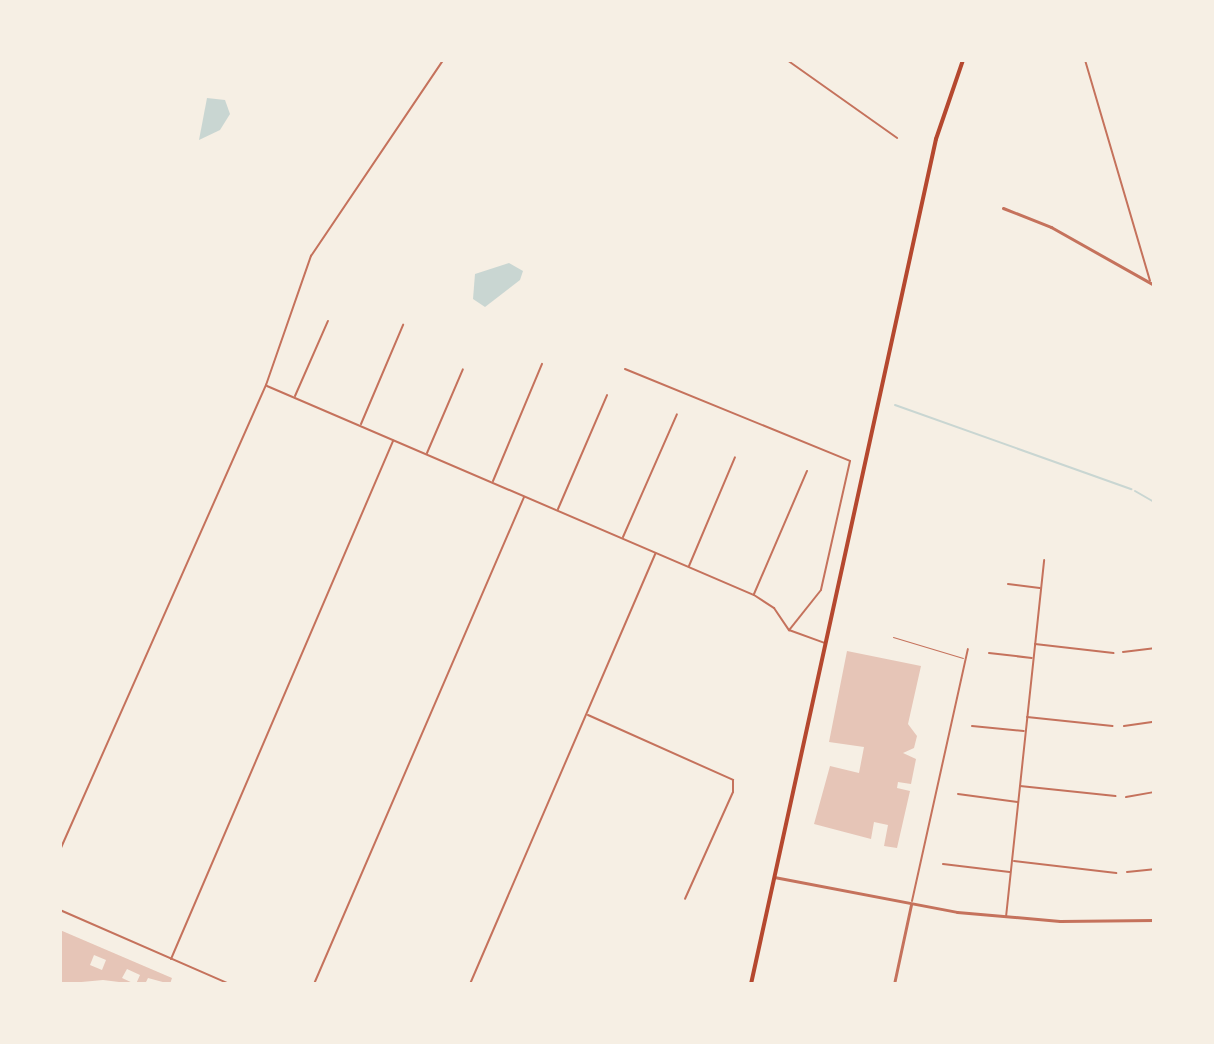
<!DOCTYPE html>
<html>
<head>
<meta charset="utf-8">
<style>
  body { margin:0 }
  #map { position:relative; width:1214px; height:1044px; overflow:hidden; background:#f6efe4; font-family:Rubik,sans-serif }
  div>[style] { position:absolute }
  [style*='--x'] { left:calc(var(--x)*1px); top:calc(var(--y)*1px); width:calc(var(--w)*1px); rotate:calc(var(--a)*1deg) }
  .water>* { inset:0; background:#c9d6d2 }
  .stream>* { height:2px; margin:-1px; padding:0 1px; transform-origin:1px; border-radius:1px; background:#c9d6d2 }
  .building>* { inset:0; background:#e6c5b7 }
  .service>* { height:1px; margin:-0.5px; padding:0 0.5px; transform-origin:0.5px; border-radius:0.5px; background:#c5725c }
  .minor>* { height:2px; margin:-1px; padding:0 1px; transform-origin:1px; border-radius:1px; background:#c5725c }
  .tertiary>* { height:3px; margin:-1.5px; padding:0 1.5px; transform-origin:1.5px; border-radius:1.5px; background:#c5725c }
  .primary>* { height:4px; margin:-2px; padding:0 2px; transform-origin:2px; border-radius:2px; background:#b5482f }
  span { translate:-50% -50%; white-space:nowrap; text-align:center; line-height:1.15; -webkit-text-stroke:8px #f6efe4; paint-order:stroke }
  .frame { position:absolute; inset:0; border:62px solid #f6efe4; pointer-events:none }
</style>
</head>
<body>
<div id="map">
  <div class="water">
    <div style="clip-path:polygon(207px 98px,225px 100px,230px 114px,220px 130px,199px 140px)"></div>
    <div style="clip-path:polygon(509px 263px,523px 271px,520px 280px,485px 307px,473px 299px,475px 274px)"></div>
  </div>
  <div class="stream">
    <div style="--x:895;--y:405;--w:251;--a:19.6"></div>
    <div style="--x:1135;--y:491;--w:22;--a:30"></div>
  </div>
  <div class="building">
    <div style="clip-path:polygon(847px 651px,921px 666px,908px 724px,917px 736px,914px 748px,903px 753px,916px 759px,911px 784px,898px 782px,897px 788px,910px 791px,897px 848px,884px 846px,888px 825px,874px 822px,871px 839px,814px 824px,830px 766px,859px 773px,864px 747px,829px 742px)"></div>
    <div style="clip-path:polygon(evenodd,60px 930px,172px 978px,170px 984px,148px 978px,145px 984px,136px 984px,140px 975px,127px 969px,122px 978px,135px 984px,103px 980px,60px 984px,60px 930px,94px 955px,106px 960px,102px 970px,90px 965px,94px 955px)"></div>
  </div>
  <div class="service">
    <div style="--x:893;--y:637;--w:73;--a:16.7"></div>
  </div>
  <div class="minor">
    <div style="--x:787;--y:60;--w:135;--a:35.3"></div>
    <div style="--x:1085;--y:60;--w:230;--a:73.6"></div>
    <div style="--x:625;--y:369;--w:243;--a:22.2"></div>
    <div style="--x:850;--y:461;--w:132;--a:102.7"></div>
    <div style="--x:821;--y:590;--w:50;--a:128.5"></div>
    <div style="--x:267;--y:386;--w:530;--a:23.23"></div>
    <div style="--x:754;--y:595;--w:24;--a:33"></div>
    <div style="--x:774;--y:608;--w:27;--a:56"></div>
    <div style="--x:789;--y:630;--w:37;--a:20"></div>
    <div style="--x:295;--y:396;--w:82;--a:-66.3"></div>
    <div style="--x:361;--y:424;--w:108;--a:-67"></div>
    <div style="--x:427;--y:453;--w:91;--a:-66.8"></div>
    <div style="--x:493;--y:481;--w:127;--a:-67.3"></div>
    <div style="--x:558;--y:509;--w:124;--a:-66.7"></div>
    <div style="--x:623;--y:537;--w:134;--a:-66.3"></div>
    <div style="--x:689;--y:566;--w:118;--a:-67.1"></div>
    <div style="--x:1008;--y:584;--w:32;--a:7"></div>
    <div style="--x:754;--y:594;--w:134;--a:-66.7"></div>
    <div style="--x:1035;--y:644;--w:79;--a:6.6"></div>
    <div style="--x:1123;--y:652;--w:31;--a:-7"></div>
    <div style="--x:989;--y:653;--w:43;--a:6.6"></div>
    <div style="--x:588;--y:715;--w:159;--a:24.1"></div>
    <div style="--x:733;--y:780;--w:12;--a:90"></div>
    <div style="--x:733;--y:792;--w:117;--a:114.2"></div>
    <div style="--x:1027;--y:717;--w:86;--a:6"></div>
    <div style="--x:972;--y:726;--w:52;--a:5.5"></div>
    <div style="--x:1124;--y:726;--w:30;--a:-8"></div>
    <div style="--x:1020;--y:786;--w:96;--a:6"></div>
    <div style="--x:958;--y:794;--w:60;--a:7.7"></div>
    <div style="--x:1126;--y:797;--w:28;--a:-10"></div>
    <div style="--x:60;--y:850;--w:509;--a:-66.11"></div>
    <div style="--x:266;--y:385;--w:137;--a:-70.8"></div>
    <div style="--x:311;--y:256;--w:236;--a:-56"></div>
    <div style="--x:1014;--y:861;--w:103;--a:6.7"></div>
    <div style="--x:943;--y:864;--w:67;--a:6.8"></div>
    <div style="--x:1127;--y:872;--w:27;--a:-6"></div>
    <div style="--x:912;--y:901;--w:258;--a:-77.5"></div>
    <div style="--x:60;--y:910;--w:184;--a:23.6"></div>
    <div style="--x:1006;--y:917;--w:359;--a:-83.9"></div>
    <div style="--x:171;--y:959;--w:564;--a:-66.8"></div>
    <div style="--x:314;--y:984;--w:530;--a:-66.67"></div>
    <div style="--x:470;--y:984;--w:469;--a:-66.7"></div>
  </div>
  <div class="tertiary">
    <div style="--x:1003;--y:208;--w:52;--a:21.6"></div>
    <div style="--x:1051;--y:227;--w:118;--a:29.4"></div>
    <div style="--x:774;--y:877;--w:186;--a:10.8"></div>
    <div style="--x:957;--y:912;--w:103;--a:5"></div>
    <div style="--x:1060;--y:921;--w:94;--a:-0.6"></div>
    <div style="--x:894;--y:984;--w:81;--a:-77.9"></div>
  </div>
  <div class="primary">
    <div style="--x:751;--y:984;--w:865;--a:-77.65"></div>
    <div style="--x:936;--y:139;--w:83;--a:-71.1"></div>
  </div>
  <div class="frame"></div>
</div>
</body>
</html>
